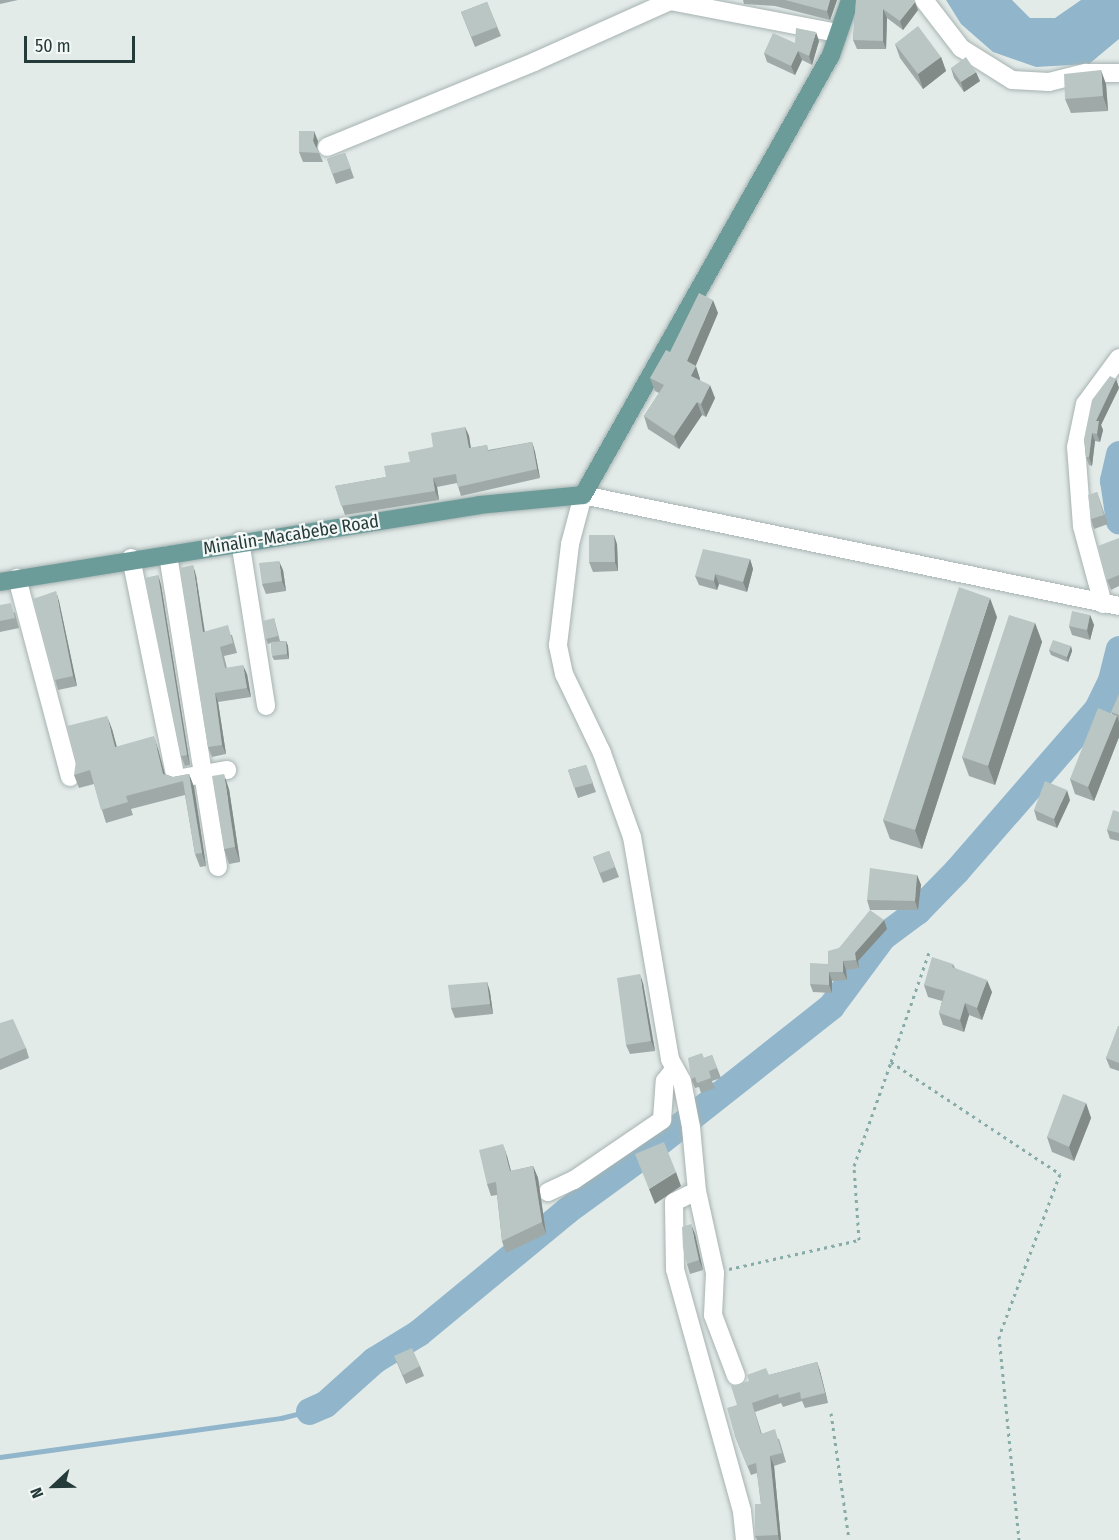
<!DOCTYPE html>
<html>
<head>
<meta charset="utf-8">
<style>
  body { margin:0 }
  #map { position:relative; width:1119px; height:1540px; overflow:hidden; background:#e3ebe9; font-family:"Fira Sans Condensed",sans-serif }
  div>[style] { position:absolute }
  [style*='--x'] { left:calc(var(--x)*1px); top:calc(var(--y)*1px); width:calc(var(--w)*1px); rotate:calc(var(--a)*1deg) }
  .water>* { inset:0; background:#91b6cb }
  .stream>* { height:4.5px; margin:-2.25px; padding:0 2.25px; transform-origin:2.25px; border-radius:2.25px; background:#91b6cb }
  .river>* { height:27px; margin:-13.5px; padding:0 13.5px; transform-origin:13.5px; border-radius:13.5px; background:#91b6cb }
  .path>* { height:3px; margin-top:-1.5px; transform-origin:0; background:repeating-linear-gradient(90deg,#87aca8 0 3px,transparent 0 7.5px) }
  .roads { filter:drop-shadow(0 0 2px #a6b3b1) drop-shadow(0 0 2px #a6b3b1) }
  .minor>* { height:18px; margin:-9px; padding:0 9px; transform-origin:9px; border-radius:9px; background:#fff }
  .major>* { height:18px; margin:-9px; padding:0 9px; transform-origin:9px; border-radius:9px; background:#6c9c9a }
  .wall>* { inset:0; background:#9faaa8 }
  .shaded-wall>* { inset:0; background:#828b88 }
  .building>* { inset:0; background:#b9c6c3 }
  span { translate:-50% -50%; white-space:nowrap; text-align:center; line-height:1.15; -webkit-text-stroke:4.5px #f3f8f7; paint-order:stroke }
  .street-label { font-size:18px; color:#253b39 }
  .north { position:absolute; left:24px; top:1456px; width:60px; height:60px; -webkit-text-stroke:4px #f3f8f7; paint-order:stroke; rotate:248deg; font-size:16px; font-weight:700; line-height:24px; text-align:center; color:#253b39 }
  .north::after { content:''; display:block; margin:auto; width:21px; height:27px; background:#253b39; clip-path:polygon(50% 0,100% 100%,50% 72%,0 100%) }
  .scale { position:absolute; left:24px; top:36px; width:111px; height:27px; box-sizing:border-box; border:3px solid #253b39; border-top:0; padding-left:8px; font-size:18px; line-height:21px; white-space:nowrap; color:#253b39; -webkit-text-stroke:4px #f3f8f7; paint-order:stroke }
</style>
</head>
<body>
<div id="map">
  <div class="water">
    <div style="clip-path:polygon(946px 0,1012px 0,1030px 18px,1055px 18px,1081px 0,1119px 0,1119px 39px,1089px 64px,1036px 67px,993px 52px,961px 24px)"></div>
  </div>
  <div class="stream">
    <div style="--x:0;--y:1457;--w:284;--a:-7.9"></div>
    <div style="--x:281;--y:1418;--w:29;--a:-14"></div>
  </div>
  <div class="river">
    <div style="--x:1119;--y:454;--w:27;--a:103"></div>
    <div style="--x:1113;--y:480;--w:41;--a:81.7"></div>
    <div style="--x:309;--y:1411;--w:17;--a:-24"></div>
    <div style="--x:325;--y:1404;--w:66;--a:-41.9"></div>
    <div style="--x:374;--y:1360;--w:52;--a:-31.5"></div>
    <div style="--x:418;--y:1333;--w:193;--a:-39.5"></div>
    <div style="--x:567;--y:1210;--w:90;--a:-36"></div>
    <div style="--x:640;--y:1157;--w:243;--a:-38.3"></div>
    <div style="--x:831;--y:1006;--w:86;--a:-53.5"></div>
    <div style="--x:882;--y:937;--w:44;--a:-36.6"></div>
    <div style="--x:917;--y:911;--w:56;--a:-45.7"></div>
    <div style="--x:956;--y:871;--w:215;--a:-49"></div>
    <div style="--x:1097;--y:709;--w:32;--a:-64"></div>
    <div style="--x:1111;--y:680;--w:32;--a:-76"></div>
  </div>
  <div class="path">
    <div style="--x:891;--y:1062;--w:116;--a:-70.9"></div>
    <div style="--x:729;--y:1269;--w:133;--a:-12.6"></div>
    <div style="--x:859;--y:1240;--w:74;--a:-93.9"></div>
    <div style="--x:854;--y:1166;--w:110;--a:-70.4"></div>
    <div style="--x:891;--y:1062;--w:203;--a:33.5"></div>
    <div style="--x:1060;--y:1174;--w:173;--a:110.6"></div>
    <div style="--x:999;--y:1336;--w:205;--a:84.4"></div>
    <div style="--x:831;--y:1413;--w:128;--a:81.9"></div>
  </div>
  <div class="roads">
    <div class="minor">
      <div style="--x:924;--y:0;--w:61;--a:52.4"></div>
      <div style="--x:961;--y:48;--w:60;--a:32.1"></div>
      <div style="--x:1012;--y:80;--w:37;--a:3"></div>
      <div style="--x:1049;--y:82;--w:38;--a:-14"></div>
      <div style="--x:1086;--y:73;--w:33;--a:0"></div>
      <div style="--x:327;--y:147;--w:224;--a:-22.3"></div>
      <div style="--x:534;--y:62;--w:149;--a:-24.2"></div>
      <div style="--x:670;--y:1;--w:171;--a:10.8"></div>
      <div style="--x:240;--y:541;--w:167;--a:81"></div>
      <div style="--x:168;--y:555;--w:316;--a:80.9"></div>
      <div style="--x:131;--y:558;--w:226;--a:78.5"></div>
      <div style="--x:176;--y:779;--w:52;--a:-10"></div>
      <div style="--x:17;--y:578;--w:206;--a:75.1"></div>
      <div style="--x:1103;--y:604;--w:81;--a:-105.1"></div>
      <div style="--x:1082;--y:526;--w:79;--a:-94.3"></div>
      <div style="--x:1076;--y:447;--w:44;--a:-78.2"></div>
      <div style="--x:1085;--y:404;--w:57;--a:-53.5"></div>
      <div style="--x:697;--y:1191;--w:84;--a:77.6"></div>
      <div style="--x:715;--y:1273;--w:42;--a:92.7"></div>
      <div style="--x:713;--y:1315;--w:65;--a:69.3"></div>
      <div style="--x:548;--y:1192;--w:29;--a:-25"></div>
      <div style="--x:574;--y:1180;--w:107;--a:-34.3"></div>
      <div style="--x:662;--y:1120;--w:39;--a:-86"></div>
      <div style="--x:665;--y:1081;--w:16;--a:-52"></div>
      <div style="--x:745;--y:1540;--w:29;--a:-96"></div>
      <div style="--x:742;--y:1511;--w:251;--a:-105.5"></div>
      <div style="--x:675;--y:1269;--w:67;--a:-90.9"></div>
      <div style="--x:674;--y:1202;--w:25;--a:-26"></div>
      <div style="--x:697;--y:1191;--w:64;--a:-95.4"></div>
      <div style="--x:691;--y:1127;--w:47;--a:-101.1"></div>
      <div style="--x:682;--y:1081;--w:25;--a:-119"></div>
      <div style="--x:670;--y:1059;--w:225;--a:-99.7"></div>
      <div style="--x:632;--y:837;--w:89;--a:-109.7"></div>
      <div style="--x:602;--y:753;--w:88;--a:-115.7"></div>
      <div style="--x:564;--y:674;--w:30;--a:-102"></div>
      <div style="--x:558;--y:645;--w:102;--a:-83.2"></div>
      <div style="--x:570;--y:544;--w:51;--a:-75.1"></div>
      <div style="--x:583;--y:495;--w:547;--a:11.7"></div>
    </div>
    <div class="major">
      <div style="--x:0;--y:582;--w:485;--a:-9.1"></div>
      <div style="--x:479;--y:505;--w:104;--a:-5.5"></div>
      <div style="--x:583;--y:495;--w:505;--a:-60.59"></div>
      <div style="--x:831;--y:55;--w:58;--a:-70.9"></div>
    </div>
  </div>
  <div class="wall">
    <div style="clip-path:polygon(0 0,18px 0,0 4px)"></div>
    <div style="clip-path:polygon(743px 0,837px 0,830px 20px,775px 6px,744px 4px)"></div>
    <div style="clip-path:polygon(856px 0,918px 10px,903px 30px,887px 18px,886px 49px,857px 49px,853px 40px)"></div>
    <div style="clip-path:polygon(487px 2px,501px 36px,475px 47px,461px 12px)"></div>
    <div style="clip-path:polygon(819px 41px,812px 65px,802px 60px,795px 75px,767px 62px,764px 53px,795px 43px)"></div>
    <div style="clip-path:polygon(895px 44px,941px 57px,946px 71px,923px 89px,900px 58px)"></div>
    <div style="clip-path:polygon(951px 68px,980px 81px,964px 92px,954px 78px)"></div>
    <div style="clip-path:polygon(1106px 84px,1108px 111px,1071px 113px,1065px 99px)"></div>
    <div style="clip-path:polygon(318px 141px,317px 148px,323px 162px,303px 162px,299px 152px)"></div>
    <div style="clip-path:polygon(345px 153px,354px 178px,336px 184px,327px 159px)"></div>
    <div style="clip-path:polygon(718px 313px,695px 366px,700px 379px,700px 380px,715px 398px,706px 417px,702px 415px,679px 449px,648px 429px,644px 416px,659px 393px,655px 391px,650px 378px,670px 352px)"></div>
    <div style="clip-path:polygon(1116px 379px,1119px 388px,1101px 425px,1103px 430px,1100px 442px,1095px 441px,1092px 466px,1089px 465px,1086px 457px,1084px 439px)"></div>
    <div style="clip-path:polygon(465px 427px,469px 436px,471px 448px,487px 445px,488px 450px,532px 442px,535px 452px,540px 478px,461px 496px,457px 483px,437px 487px,439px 500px,345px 515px,335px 486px,386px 477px)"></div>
    <div style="clip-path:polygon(1097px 492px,1108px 524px,1094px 529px,1091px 519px)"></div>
    <div style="clip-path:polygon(1119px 539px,1119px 586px,1111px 590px,1107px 580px)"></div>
    <div style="clip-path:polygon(617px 544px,618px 571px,593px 572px,589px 562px)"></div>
    <div style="clip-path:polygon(750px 559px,753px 569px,747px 592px,719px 584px,717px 590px,699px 585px,695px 576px)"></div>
    <div style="clip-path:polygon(283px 570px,286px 591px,266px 594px,262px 584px)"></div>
    <div style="clip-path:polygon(158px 575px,161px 585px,190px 765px,185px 766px,181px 756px)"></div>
    <div style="clip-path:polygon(196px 575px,205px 632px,232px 635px,237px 653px,224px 656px,227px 668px,247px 674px,251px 697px,218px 702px,226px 754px,212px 757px,208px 747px)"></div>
    <div style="clip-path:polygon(59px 601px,77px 686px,58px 690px,55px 680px)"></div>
    <div style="clip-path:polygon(0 605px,15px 613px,19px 628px,0 632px)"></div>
    <div style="clip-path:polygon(1090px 615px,1094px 625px,1090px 640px,1072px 635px,1069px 626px)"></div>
    <div style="clip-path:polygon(997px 617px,922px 849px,890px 839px,883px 820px)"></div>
    <div style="clip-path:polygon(274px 618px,280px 641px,286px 641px,288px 646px,289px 659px,274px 660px,272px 656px,271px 643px,268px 644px,266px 639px)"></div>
    <div style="clip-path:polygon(1035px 623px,1042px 642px,995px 785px,969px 776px,962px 757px)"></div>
    <div style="clip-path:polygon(1071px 646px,1072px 651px,1068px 662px,1051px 655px,1049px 650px)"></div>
    <div style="clip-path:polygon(1119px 694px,1119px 737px,1094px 801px,1075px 794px,1070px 779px,1112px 714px,1111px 712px)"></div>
    <div style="clip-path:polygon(112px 729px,117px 747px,158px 749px,165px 774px,173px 777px,189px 774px,194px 787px,206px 866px,200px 867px,195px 854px,185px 795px,131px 809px,133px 815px,106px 823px,94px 784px,79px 788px,74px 775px)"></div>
    <div style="clip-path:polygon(586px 765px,596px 792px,578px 798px,568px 770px)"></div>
    <div style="clip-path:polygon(229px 789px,240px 862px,229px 864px,224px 849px)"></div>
    <div style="clip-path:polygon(1070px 800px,1057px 828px,1037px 820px,1034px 810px)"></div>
    <div style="clip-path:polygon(1119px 812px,1119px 841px,1110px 839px,1107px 830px)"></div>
    <div style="clip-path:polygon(609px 851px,619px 877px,603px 883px,593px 857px)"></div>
    <div style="clip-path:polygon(917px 875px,921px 885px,918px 910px,870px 910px,867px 900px)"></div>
    <div style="clip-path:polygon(884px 920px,887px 929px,858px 961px,859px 968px,846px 970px,847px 980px,832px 981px,832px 993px,813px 992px,810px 984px,828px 964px,839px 948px)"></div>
    <div style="clip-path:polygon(953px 964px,955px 968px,992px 992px,982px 1020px,969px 1015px,964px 1032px,943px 1025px,939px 1013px,942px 1001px,928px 997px,924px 985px)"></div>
    <div style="clip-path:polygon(487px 982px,490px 992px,493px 1014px,455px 1018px,451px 1008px)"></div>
    <div style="clip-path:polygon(643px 983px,655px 1051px,630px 1054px,626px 1045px)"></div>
    <div style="clip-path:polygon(0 1023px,26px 1048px,29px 1058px,0 1070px)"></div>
    <div style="clip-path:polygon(1119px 1026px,1119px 1071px,1110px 1068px,1106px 1058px)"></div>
    <div style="clip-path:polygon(712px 1055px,721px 1078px,712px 1081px,715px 1088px,701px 1093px,699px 1087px,695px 1088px,691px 1079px,704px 1058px)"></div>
    <div style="clip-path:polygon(1086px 1103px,1091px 1118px,1074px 1161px,1052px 1152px,1047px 1137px)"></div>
    <div style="clip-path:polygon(507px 1156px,511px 1171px,533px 1166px,538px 1178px,546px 1234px,506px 1253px,502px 1241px,497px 1195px,491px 1196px,487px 1184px)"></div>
    <div style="clip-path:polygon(695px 1234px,703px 1270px,690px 1274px,687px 1264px)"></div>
    <div style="clip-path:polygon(394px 1356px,420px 1366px,424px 1376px,406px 1384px)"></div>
    <div style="clip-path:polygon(817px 1362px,820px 1371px,828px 1403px,805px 1408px,802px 1401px,783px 1407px,781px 1403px,755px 1412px,762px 1434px,779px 1439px,786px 1462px,774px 1466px,781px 1540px,757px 1540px,755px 1536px,761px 1504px,757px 1473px,751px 1475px,735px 1436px,737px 1405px,769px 1375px)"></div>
  </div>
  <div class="shaded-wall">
    <div style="clip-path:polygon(830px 0,837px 0,830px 20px,827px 11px)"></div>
    <div style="clip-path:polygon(915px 2px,918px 10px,903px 30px,900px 21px)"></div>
    <div style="clip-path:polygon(883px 9px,887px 18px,886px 49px,883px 41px)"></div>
    <div style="clip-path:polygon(816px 32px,819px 41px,812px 65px,809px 56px)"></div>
    <div style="clip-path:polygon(798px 51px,802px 60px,795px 75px,791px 66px)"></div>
    <div style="clip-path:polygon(941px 57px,946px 71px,923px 89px,918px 74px)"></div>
    <div style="clip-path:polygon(1101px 70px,1106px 84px,1108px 111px,1103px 96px)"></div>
    <div style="clip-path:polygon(976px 72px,980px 81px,964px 92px,961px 82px)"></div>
    <div style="clip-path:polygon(314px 131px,318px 141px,316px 151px,313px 141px)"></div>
    <div style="clip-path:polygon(713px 300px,718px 313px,694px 370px,696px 366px,700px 379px,695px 389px,691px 376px,687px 361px)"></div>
    <div style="clip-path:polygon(1116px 379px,1119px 388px,1101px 425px,1103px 430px,1100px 442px,1097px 434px,1096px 421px)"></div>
    <div style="clip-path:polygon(710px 385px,715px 398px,706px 417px,701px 404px)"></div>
    <div style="clip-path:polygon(697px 402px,702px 415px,679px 449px,674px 436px)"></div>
    <div style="clip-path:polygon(465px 427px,469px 436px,472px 457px,469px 448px)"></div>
    <div style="clip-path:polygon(1092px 433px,1095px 441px,1092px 466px,1089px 457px)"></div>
    <div style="clip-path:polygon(532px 442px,535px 452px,540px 478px,537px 469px)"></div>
    <div style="clip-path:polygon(433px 478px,437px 487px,439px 500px,435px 491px)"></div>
    <div style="clip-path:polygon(614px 535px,617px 544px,618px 571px,615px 562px)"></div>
    <div style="clip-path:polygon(750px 559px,753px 569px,747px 592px,743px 582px)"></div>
    <div style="clip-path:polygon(279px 561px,283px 570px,286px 591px,282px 581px)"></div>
    <div style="clip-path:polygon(193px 565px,196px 575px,206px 642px,203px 632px)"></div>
    <div style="clip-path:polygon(715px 574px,719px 584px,717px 590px,714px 581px)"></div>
    <div style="clip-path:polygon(158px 575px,161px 585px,190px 765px,187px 755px)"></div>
    <div style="clip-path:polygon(56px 591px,59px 601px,77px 686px,73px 676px)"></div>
    <div style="clip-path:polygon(990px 598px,997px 617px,922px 849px,915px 830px)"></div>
    <div style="clip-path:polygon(1090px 615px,1094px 625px,1090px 640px,1087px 630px)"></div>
    <div style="clip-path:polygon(1035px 623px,1042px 642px,995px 785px,988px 766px)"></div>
    <div style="clip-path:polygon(286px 641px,288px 646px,289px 659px,287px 654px)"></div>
    <div style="clip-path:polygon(1071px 646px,1072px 651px,1068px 662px,1067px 657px)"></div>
    <div style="clip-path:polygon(243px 665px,247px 674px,251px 697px,247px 688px)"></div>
    <div style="clip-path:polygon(215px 693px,218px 702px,226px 754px,222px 745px)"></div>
    <div style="clip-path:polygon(107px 716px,112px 729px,120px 760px,115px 747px)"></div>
    <div style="clip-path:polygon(1117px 716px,1119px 723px,1119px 737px,1094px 801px,1088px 787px)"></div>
    <div style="clip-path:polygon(154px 736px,158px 749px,168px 787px,163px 774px)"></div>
    <div style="clip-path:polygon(189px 774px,194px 787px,206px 866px,202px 853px)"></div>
    <div style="clip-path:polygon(224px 774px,229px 789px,240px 862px,235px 847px)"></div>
    <div style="clip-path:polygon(1067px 790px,1070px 800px,1057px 828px,1054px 819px)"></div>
    <div style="clip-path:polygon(917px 875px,921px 885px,918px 910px,915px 901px)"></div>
    <div style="clip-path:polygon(884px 920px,887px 929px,858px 961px,859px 968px,856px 960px,855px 953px)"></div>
    <div style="clip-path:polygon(843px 961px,846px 970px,847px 980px,843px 972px)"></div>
    <div style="clip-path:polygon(829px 972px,832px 981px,832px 993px,829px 985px)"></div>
    <div style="clip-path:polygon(640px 974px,643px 983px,655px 1051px,651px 1041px)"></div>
    <div style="clip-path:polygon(987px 980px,992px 992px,982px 1020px,977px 1008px)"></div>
    <div style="clip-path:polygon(487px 982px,490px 992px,493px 1014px,490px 1004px)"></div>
    <div style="clip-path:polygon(965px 1003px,969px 1015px,964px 1032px,960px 1020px)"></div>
    <div style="clip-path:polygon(1086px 1103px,1091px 1118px,1074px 1161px,1069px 1147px)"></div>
    <div style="clip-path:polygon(503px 1144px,507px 1156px,514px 1183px,510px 1171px)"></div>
    <div style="clip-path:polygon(533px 1166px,538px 1178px,546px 1234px,542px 1222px)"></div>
    <div style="clip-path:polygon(676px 1172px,681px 1186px,655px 1204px,649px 1189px)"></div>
    <div style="clip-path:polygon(691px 1224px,695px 1234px,703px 1270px,699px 1260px)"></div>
    <div style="clip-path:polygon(817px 1362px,820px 1371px,828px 1403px,825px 1393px)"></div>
    <div style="clip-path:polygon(770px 1456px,774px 1466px,781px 1540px,779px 1540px,778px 1535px)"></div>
  </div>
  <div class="building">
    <div style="clip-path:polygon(785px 0,830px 0,827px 11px)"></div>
    <div style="clip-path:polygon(856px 0,913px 0,915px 2px,900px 21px,883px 9px,883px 41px,853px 40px)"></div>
    <div style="clip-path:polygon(487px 2px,497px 27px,471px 37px,461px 12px)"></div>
    <div style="clip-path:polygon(918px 26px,941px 57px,918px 74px,895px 44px)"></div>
    <div style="clip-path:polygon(796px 28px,816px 32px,809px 56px,798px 51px,791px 66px,764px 53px,773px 33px,795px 43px)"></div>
    <div style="clip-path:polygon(966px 57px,976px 72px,961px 82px,951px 68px)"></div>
    <div style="clip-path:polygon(1101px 70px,1103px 96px,1065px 99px,1064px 74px)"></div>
    <div style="clip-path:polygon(299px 131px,314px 131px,313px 141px,319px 153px,299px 152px)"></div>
    <div style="clip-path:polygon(345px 153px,351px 168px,332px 174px,327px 159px)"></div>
    <div style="clip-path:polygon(699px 293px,713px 300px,687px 361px,696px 366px,691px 376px,710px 385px,701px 404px,697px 402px,674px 436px,644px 416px,664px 385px,650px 378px,666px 350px,670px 352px)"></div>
    <div style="clip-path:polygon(1110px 376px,1116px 379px,1096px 421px,1099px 421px,1097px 434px,1092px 433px,1089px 457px,1086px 457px,1084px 439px,1092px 400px)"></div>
    <div style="clip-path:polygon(465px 427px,469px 448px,487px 445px,488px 451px,532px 442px,537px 469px,458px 487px,456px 474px,433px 478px,435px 491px,341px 506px,335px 486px,386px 477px,384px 466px,410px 462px,408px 452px,433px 447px,431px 433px)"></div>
    <div style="clip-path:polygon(1097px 492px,1104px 515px,1091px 519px,1088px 495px)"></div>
    <div style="clip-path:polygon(589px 535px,614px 535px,615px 562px,589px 562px)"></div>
    <div style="clip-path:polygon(1119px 538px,1119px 575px,1107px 580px,1098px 546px)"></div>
    <div style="clip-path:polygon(703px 549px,750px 559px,743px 582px,715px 574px,714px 581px,695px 576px)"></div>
    <div style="clip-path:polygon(279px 561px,282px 581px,262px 584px,259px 563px)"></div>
    <div style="clip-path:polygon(193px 565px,203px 632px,228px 625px,233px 643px,220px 647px,225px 668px,243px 665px,247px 688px,215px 693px,222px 745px,208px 747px,180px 568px)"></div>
    <div style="clip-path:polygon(158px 575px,187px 755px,181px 756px,145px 578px)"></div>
    <div style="clip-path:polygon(959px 587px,990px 598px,915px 830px,883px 820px)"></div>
    <div style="clip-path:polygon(56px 591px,73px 676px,55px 680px,33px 599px)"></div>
    <div style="clip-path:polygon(11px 603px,15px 618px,0 621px,0 605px)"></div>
    <div style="clip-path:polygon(1072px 611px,1090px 615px,1087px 630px,1069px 626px)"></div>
    <div style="clip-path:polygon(1009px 615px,1035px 623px,988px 766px,962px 757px)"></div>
    <div style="clip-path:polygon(274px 618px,278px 636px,266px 639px,263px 621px)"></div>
    <div style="clip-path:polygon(1053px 640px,1071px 646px,1067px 657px,1049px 650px)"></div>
    <div style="clip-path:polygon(286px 641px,287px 654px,272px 656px,271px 642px)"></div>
    <div style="clip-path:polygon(1119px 694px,1119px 715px,1111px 712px)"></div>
    <div style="clip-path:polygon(1098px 708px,1117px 716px,1088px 787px,1070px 779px)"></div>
    <div style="clip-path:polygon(107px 716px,115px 747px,154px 736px,163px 774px,173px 777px,189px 774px,202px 853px,195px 854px,183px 781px,126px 796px,128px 802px,101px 810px,90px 770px,74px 775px,76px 761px,67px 726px)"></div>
    <div style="clip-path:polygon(586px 765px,593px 783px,574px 788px,568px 770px)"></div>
    <div style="clip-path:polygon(224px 774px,235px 847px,224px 849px,212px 776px)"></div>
    <div style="clip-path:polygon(1045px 781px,1067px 790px,1054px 819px,1034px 810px)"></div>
    <div style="clip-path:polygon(1113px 810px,1119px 812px,1119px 833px,1107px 830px)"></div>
    <div style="clip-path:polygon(609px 851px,615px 867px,600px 873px,593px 857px)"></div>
    <div style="clip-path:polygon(870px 868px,917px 875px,915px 901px,867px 900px)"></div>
    <div style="clip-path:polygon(870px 910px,884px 920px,855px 953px,856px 960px,843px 961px,843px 972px,829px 972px,829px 985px,810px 984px,810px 963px,828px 964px,828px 951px,839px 948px)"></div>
    <div style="clip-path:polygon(932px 957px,953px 964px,952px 967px,987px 980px,977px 1008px,965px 1003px,960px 1020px,939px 1013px,945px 991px,924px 985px)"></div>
    <div style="clip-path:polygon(640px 974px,651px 1041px,626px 1045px,617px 978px)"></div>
    <div style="clip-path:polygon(487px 982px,490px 1004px,451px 1008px,448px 985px)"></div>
    <div style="clip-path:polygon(13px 1019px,26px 1048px,0 1059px,0 1023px)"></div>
    <div style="clip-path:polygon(1118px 1026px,1119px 1026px,1119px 1063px,1106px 1058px)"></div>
    <div style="clip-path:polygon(702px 1053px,704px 1058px,712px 1055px,717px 1068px,709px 1071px,711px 1078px,697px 1083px,695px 1077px,691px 1079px,688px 1058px)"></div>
    <div style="clip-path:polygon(1063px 1094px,1086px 1103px,1069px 1147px,1047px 1137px)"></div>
    <div style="clip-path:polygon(664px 1142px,676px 1172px,649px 1189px,635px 1154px)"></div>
    <div style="clip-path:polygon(503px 1144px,510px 1171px,533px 1166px,542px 1222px,502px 1241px,496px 1182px,487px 1184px,479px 1150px)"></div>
    <div style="clip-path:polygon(691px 1224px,699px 1260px,687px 1264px,683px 1248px,682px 1227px)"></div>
    <div style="clip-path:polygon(412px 1348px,420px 1366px,403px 1375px,394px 1356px)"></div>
    <div style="clip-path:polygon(817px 1362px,825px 1393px,801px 1399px,800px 1392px,779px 1398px,778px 1394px,752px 1403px,761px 1434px,775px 1429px,782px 1453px,770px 1456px,778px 1535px,755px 1536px,755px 1504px,761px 1504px,756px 1463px,747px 1466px,735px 1436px,727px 1408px,737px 1405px,731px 1386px,749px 1381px,747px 1375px,766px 1368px,769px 1375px)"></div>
  </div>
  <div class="street-label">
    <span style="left:291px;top:535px;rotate:-9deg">Minalin-Macabebe Road</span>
  </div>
  <div class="north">N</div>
  <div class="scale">50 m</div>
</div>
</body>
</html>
